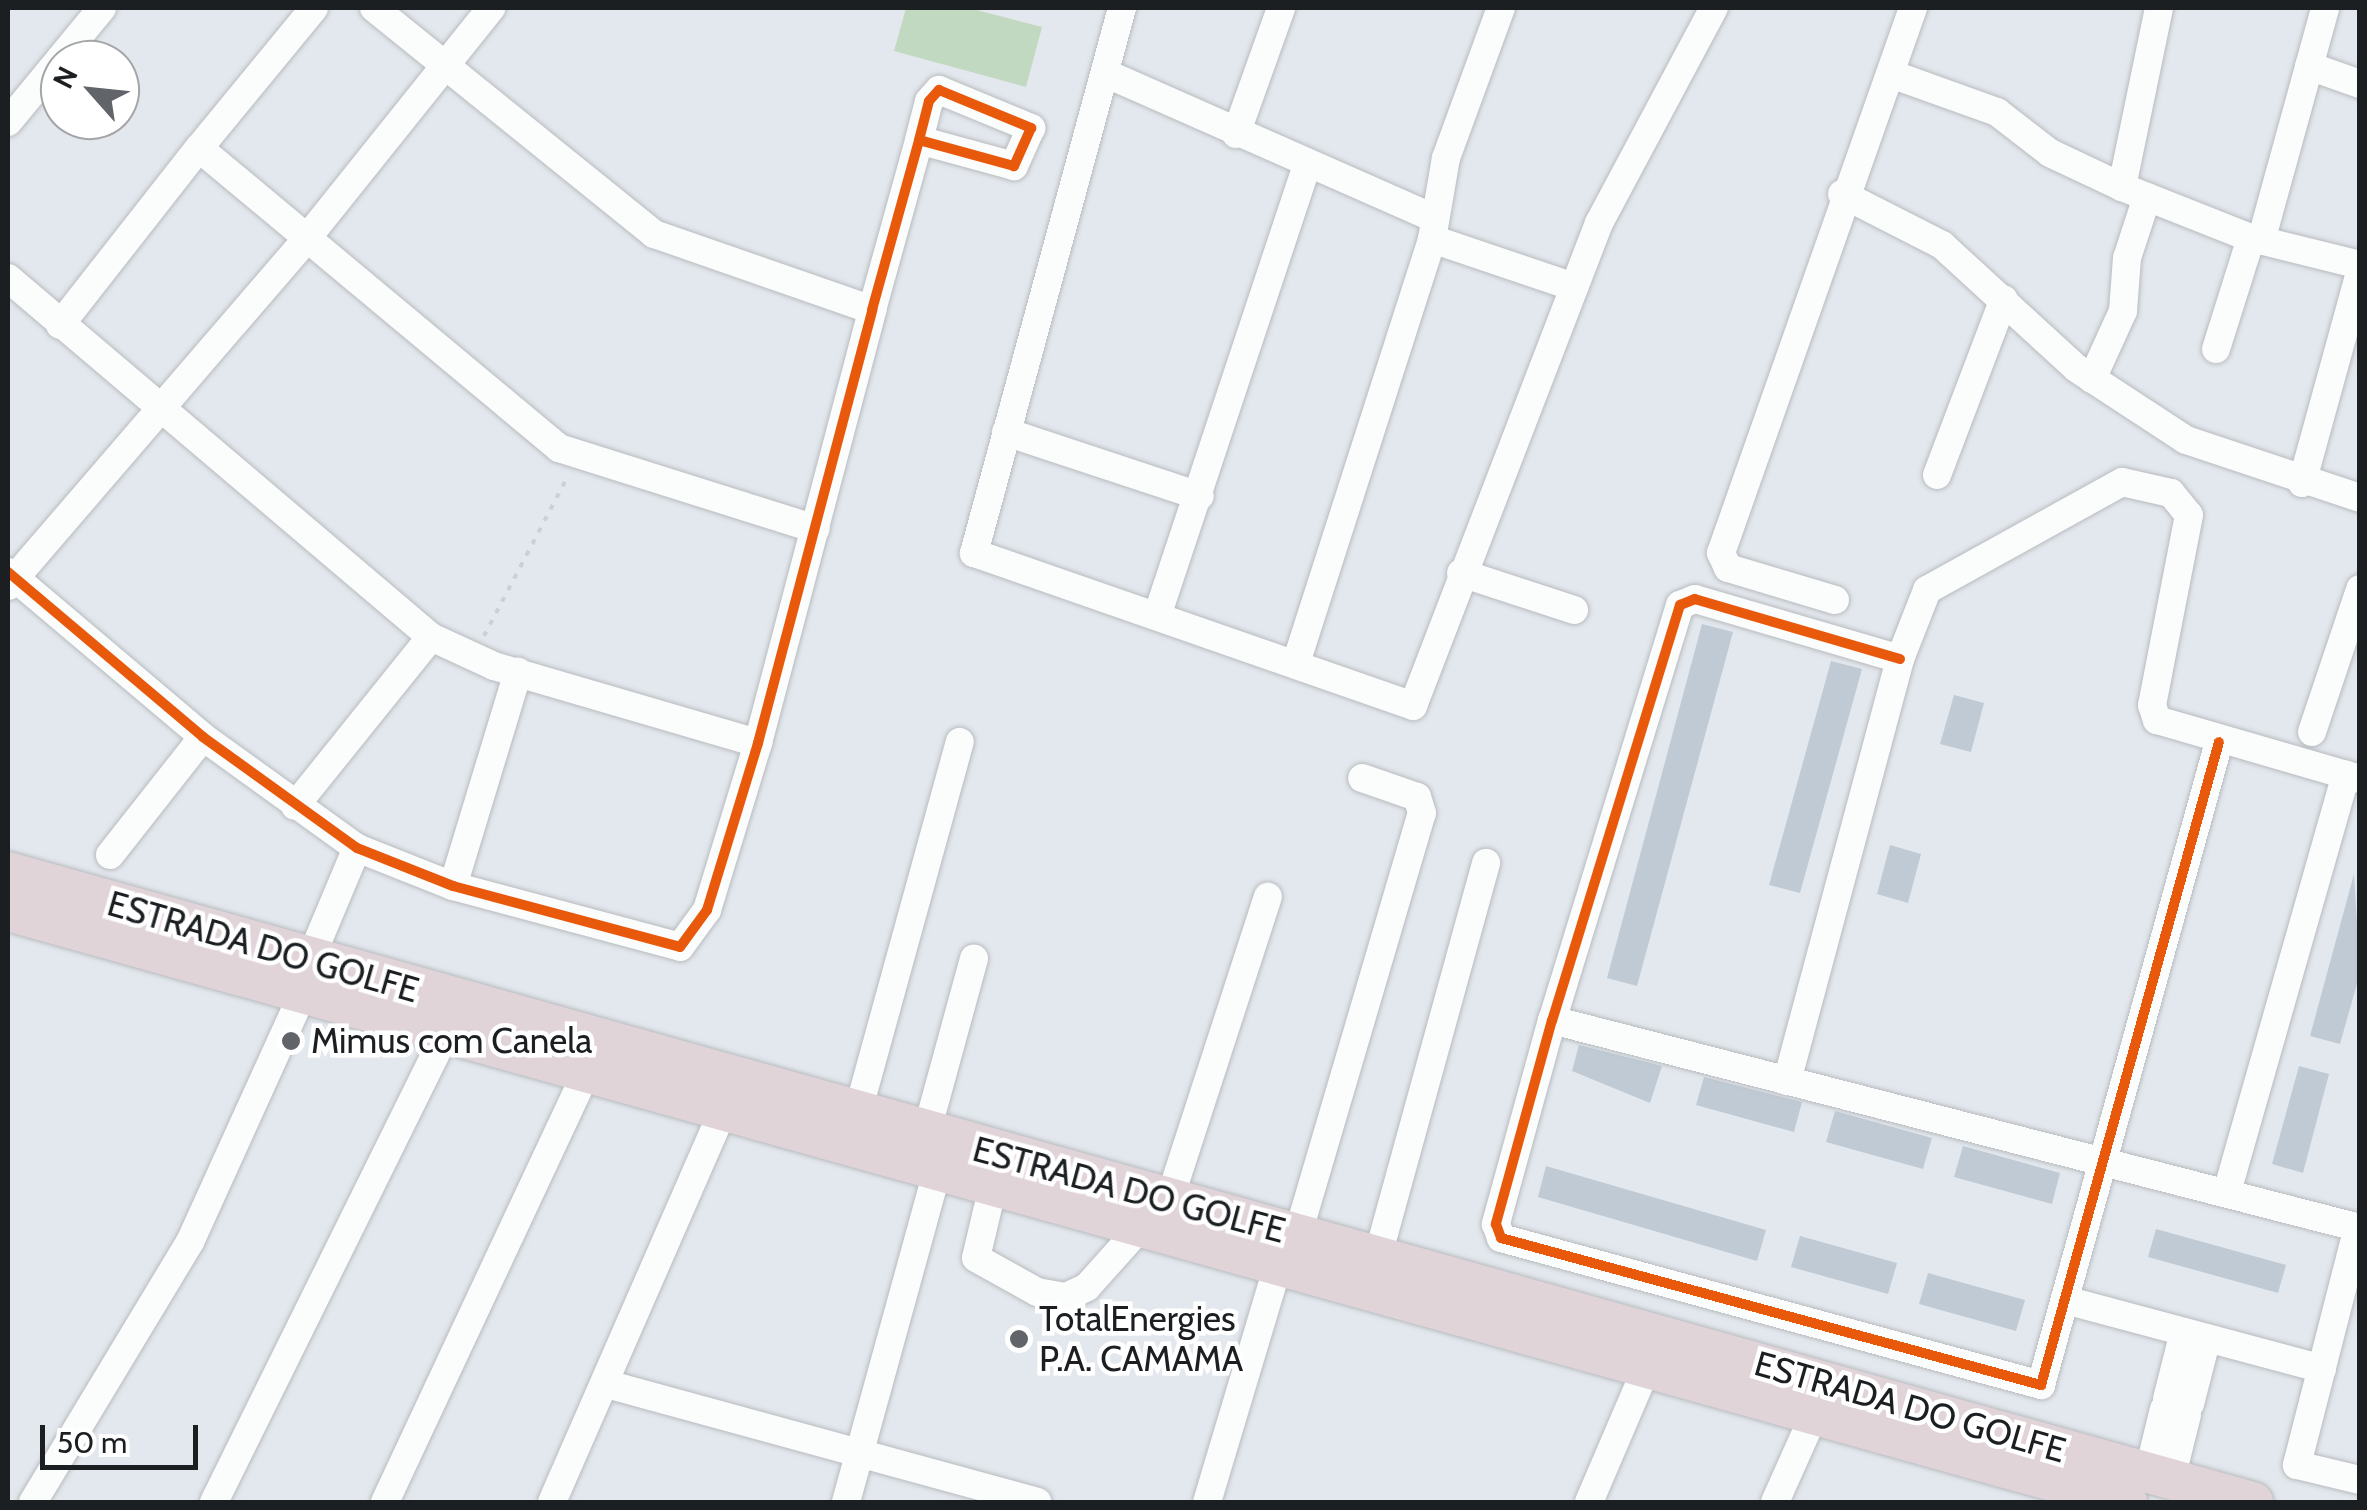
<!DOCTYPE html>
<html>
<head>
<meta charset="utf-8">
<style>
  body { margin:0 }
  #map { position:relative; width:2367px; height:1510px; overflow:hidden; background:#e3e8ee; font-family:Cabin,sans-serif }
  div>[style] { position:absolute }
  [style*='--x'] { left:calc(var(--x)*1px); top:calc(var(--y)*1px); width:calc(var(--w)*1px); rotate:calc(var(--a)*1deg) }
  .green>* { inset:0; background:#c2d9c1 }
  .building>* { inset:0; background:#bfcad5 }
  .path>* { height:4px; margin-top:-2px; transform-origin:0; background:repeating-linear-gradient(90deg,#cfcfd1 0 5px,transparent 0 13px) }
  .roads { filter:drop-shadow(0 0 2px #b8bbbf) drop-shadow(0 0 2px #b8bbbf) }
  .minor>* { height:28px; margin:-14px; padding:0 14px; transform-origin:14px; border-radius:14px; background:#fbfcfc }
  .highway>* { height:40px; margin:-20px; padding:0 20px; transform-origin:20px; border-radius:20px; background:#e0d4d8 }
  .cycleway>* { height:10px; margin:-5px; padding:0 5px; transform-origin:5px; border-radius:5px; background:#e8590c }
  .dots>* { width:28px; height:28px; translate:-50% -50%; box-sizing:border-box; border:5px solid #fff; border-radius:50% }
  span { translate:-50% -50%; white-space:nowrap; text-align:center; line-height:1.15; -webkit-text-stroke:9px #fff; paint-order:stroke }
  .street-label { font-size:35px; color:#1b1f22 }
  .poi-label { font-size:35px; color:#1b1f22 }
  .left { translate:0 -50%; text-align:left }
  .frame { position:absolute; inset:0; border:10px solid #1b1f22; pointer-events:none }
  .north { position:absolute; left:40px; top:40px; width:100px; height:100px; box-sizing:border-box; background:#fff; border:2px solid #a4a5a7; border-radius:50%; rotate:297deg; font-size:28px; font-weight:700; line-height:40px; text-align:center; color:#1b1f22 }
  .north::after { content:''; display:block; margin:auto; width:35px; height:45px; background:#616569; clip-path:polygon(50% 0,100% 100%,50% 72%,0 100%) }
  .scale { position:absolute; left:40px; top:1425px; width:158px; height:45px; box-sizing:border-box; border:5px solid #1b1f22; border-top:0; padding-left:12px; font-size:30px; line-height:35px; white-space:nowrap; color:#1b1f22; -webkit-text-stroke:8px #fff; paint-order:stroke }
</style>
</head>
<body>
<div id="map">
  <div class="green">
    <div style="clip-path:polygon(906px 8px,969px 8px,1042px 27px,1026px 87px,894px 51px)"></div>
  </div>
  <div class="building">
    <div style="clip-path:polygon(1702px 624px,1733px 632px,1637px 986px,1607px 978px)"></div>
    <div style="clip-path:polygon(1831px 661px,1862px 669px,1800px 893px,1769px 885px)"></div>
    <div style="clip-path:polygon(1954px 695px,1984px 703px,1971px 752px,1940px 744px)"></div>
    <div style="clip-path:polygon(1890px 845px,1921px 854px,1908px 903px,1877px 894px)"></div>
    <div style="clip-path:polygon(2354px 874px,2360px 973px,2340px 1044px,2310px 1036px)"></div>
    <div style="clip-path:polygon(1579px 1045px,1662px 1066px,1650px 1103px,1572px 1071px)"></div>
    <div style="clip-path:polygon(2299px 1066px,2329px 1074px,2303px 1173px,2272px 1164px)"></div>
    <div style="clip-path:polygon(1704px 1077px,1802px 1102px,1794px 1132px,1696px 1105px)"></div>
    <div style="clip-path:polygon(1835px 1111px,1932px 1138px,1923px 1169px,1826px 1142px)"></div>
    <div style="clip-path:polygon(1963px 1146px,2060px 1173px,2052px 1204px,1954px 1177px)"></div>
    <div style="clip-path:polygon(1546px 1166px,1766px 1230px,1757px 1261px,1538px 1197px)"></div>
    <div style="clip-path:polygon(2156px 1229px,2286px 1265px,2278px 1293px,2148px 1257px)"></div>
    <div style="clip-path:polygon(1800px 1236px,1897px 1263px,1888px 1294px,1791px 1267px)"></div>
    <div style="clip-path:polygon(1928px 1273px,2025px 1300px,2016px 1331px,1919px 1304px)"></div>
  </div>
  <div class="path">
    <div style="--x:484;--y:636;--w:181;--a:-62.3"></div>
  </div>
  <div class="roads">
    <div class="minor">
      <div style="--x:374;--y:8;--w:360;--a:38.9"></div>
      <div style="--x:654;--y:234;--w:231;--a:19.2"></div>
      <div style="--x:1122;--y:8;--w:565;--a:105.19"></div>
      <div style="--x:974;--y:553;--w:465;--a:19.2"></div>
      <div style="--x:1413;--y:706;--w:518;--a:-68.94"></div>
      <div style="--x:1599;--y:223;--w:244;--a:-61.9"></div>
      <div style="--x:2159;--y:8;--w:183;--a:101.7"></div>
      <div style="--x:2122;--y:187;--w:139;--a:21.6"></div>
      <div style="--x:2251;--y:238;--w:112;--a:13.9"></div>
      <div style="--x:2309;--y:66;--w:54;--a:19.4"></div>
      <div style="--x:1105;--y:73;--w:357;--a:23.8"></div>
      <div style="--x:1891;--y:74;--w:113;--a:19.7"></div>
      <div style="--x:1997;--y:112;--w:67;--a:37.7"></div>
      <div style="--x:2050;--y:153;--w:80;--a:25.3"></div>
      <div style="--x:8;--y:122;--w:148;--a:-50.5"></div>
      <div style="--x:1236;--y:134;--w:134;--a:-70.3"></div>
      <div style="--x:199;--y:148;--w:181;--a:-50.6"></div>
      <div style="--x:1842;--y:194;--w:112;--a:27"></div>
      <div style="--x:1942;--y:245;--w:182;--a:42.5"></div>
      <div style="--x:2076;--y:368;--w:131;--a:33.2"></div>
      <div style="--x:2186;--y:440;--w:183;--a:18.4"></div>
      <div style="--x:1432;--y:239;--w:150;--a:18.7"></div>
      <div style="--x:2261;--y:241;--w:242;--a:-74.6"></div>
      <div style="--x:8;--y:278;--w:555;--a:40.32"></div>
      <div style="--x:431;--y:637;--w:69;--a:24.7"></div>
      <div style="--x:494;--y:666;--w:275;--a:16.3"></div>
      <div style="--x:60;--y:325;--w:225;--a:-51.9"></div>
      <div style="--x:199;--y:148;--w:469;--a:39.8"></div>
      <div style="--x:559;--y:448;--w:269;--a:17.5"></div>
      <div style="--x:2216;--y:349;--w:116;--a:-72.5"></div>
      <div style="--x:2092;--y:379;--w:75;--a:-65.5"></div>
      <div style="--x:2123;--y:311;--w:53;--a:-85.7"></div>
      <div style="--x:2127;--y:258;--w:64;--a:-71.8"></div>
      <div style="--x:1006;--y:432;--w:204;--a:18.3"></div>
      <div style="--x:1937;--y:475;--w:188;--a:-69.2"></div>
      <div style="--x:2302;--y:483;--w:218;--a:-74.6"></div>
      <div style="--x:8;--y:572;--w:255;--a:40.2"></div>
      <div style="--x:203;--y:737;--w:190;--a:35.8"></div>
      <div style="--x:357;--y:848;--w:103;--a:21.6"></div>
      <div style="--x:453;--y:886;--w:235;--a:15"></div>
      <div style="--x:680;--y:947;--w:46;--a:-53.9"></div>
      <div style="--x:707;--y:910;--w:175;--a:-73"></div>
      <div style="--x:758;--y:743;--w:448;--a:-75.2"></div>
      <div style="--x:872;--y:310;--w:176;--a:-74.5"></div>
      <div style="--x:919;--y:140;--w:40;--a:-75.6"></div>
      <div style="--x:929;--y:101;--w:15;--a:-48"></div>
      <div style="--x:939;--y:90;--w:100;--a:22.4"></div>
      <div style="--x:1031;--y:128;--w:42;--a:114.1"></div>
      <div style="--x:1014;--y:166;--w:98;--a:-164.7"></div>
      <div style="--x:1461;--y:573;--w:119;--a:18.1"></div>
      <div style="--x:8;--y:586;--w:459;--a:-49.3"></div>
      <div style="--x:307;--y:238;--w:295;--a:-51.3"></div>
      <div style="--x:1835;--y:600;--w:112;--a:-163.3"></div>
      <div style="--x:1728;--y:568;--w:17;--a:-115"></div>
      <div style="--x:1721;--y:553;--w:578;--a:-70.59"></div>
      <div style="--x:1157;--y:616;--w:475;--a:-71.6"></div>
      <div style="--x:1900;--y:659;--w:214;--a:-163.7"></div>
      <div style="--x:1695;--y:599;--w:16;--a:158"></div>
      <div style="--x:1680;--y:605;--w:434;--a:107.1"></div>
      <div style="--x:1552;--y:1020;--w:212;--a:105.4"></div>
      <div style="--x:1496;--y:1224;--w:15;--a:70"></div>
      <div style="--x:1501;--y:1238;--w:560;--a:15.23"></div>
      <div style="--x:2041;--y:1385;--w:667;--a:-74.53"></div>
      <div style="--x:1296;--y:663;--w:445;--a:-72.2"></div>
      <div style="--x:1432;--y:239;--w:82;--a:-80.2"></div>
      <div style="--x:1446;--y:158;--w:160;--a:-69.9"></div>
      <div style="--x:2312;--y:732;--w:151;--a:-71.4"></div>
      <div style="--x:295;--y:806;--w:217;--a:-51.2"></div>
      <div style="--x:110;--y:855;--w:150;--a:-51.8"></div>
      <div style="--x:453;--y:886;--w:224;--a:-73.1"></div>
      <div style="--x:309;--y:962;--w:124;--a:-67.2"></div>
      <div style="--x:1552;--y:1020;--w:834;--a:14.44"></div>
      <div style="--x:1787;--y:1081;--w:437;--a:-75"></div>
      <div style="--x:1900;--y:659;--w:74;--a:-68.6"></div>
      <div style="--x:1927;--y:590;--w:223;--a:-29"></div>
      <div style="--x:2122;--y:482;--w:50;--a:12.7"></div>
      <div style="--x:2171;--y:493;--w:28;--a:51"></div>
      <div style="--x:2189;--y:515;--w:194;--a:101"></div>
      <div style="--x:2152;--y:705;--w:16;--a:72"></div>
      <div style="--x:2157;--y:720;--w:211;--a:16.2"></div>
      <div style="--x:857;--y:1115;--w:387;--a:-74.6"></div>
      <div style="--x:926;--y:1134;--w:182;--a:-74.7"></div>
      <div style="--x:993;--y:1186;--w:74;--a:103.3"></div>
      <div style="--x:976;--y:1258;--w:70;--a:29.1"></div>
      <div style="--x:1037;--y:1292;--w:29;--a:10"></div>
      <div style="--x:1066;--y:1297;--w:23;--a:-25"></div>
      <div style="--x:1087;--y:1287;--w:79;--a:-48.1"></div>
      <div style="--x:2227;--y:1192;--w:434;--a:-74.1"></div>
      <div style="--x:1169;--y:1201;--w:320;--a:-72"></div>
      <div style="--x:2358;--y:1227;--w:246;--a:104.4"></div>
      <div style="--x:2297;--y:1465;--w:65;--a:13.4"></div>
      <div style="--x:1297;--y:1237;--w:442;--a:-73.6"></div>
      <div style="--x:1422;--y:813;--w:17;--a:-107"></div>
      <div style="--x:1417;--y:797;--w:58;--a:-160.9"></div>
      <div style="--x:1377;--y:1259;--w:411;--a:-74.6"></div>
      <div style="--x:2069;--y:1301;--w:262;--a:15"></div>
      <div style="--x:610;--y:1385;--w:443;--a:15.3"></div>
      <div style="--x:2167;--y:1399;--w:69;--a:-75.8"></div>
      <div style="--x:2190;--y:1404;--w:68;--a:-75.6"></div>
      <div style="--x:2148;--y:1474;--w:67;--a:-76.2"></div>
      <div style="--x:2171;--y:1479;--w:66;--a:-76"></div>
      <div style="--x:33;--y:1502;--w:304;--a:-58.9"></div>
      <div style="--x:190;--y:1242;--w:271;--a:-65.6"></div>
      <div style="--x:214;--y:1502;--w:523;--a:-63.68"></div>
      <div style="--x:385;--y:1502;--w:475;--a:-64.9"></div>
      <div style="--x:552;--y:1502;--w:429;--a:-66.4"></div>
      <div style="--x:846;--y:1502;--w:345;--a:-74.6"></div>
      <div style="--x:1207;--y:1502;--w:246;--a:-73.3"></div>
      <div style="--x:1589;--y:1502;--w:147;--a:-66.8"></div>
      <div style="--x:1775;--y:1502;--w:95;--a:-65.9"></div>
    </div>
    <div class="highway">
      <div style="--x:8;--y:872;--w:2332;--a:15.68"></div>
      <div style="--x:8;--y:911;--w:2200;--a:15.58"></div>
    </div>
  </div>
  <div class="cycleway">
    <div style="--x:8;--y:572;--w:255;--a:40.2"></div>
    <div style="--x:203;--y:737;--w:190;--a:35.8"></div>
    <div style="--x:357;--y:848;--w:103;--a:21.6"></div>
    <div style="--x:453;--y:886;--w:235;--a:15"></div>
    <div style="--x:680;--y:947;--w:46;--a:-53.9"></div>
    <div style="--x:707;--y:910;--w:175;--a:-73"></div>
    <div style="--x:758;--y:743;--w:448;--a:-75.2"></div>
    <div style="--x:872;--y:310;--w:176;--a:-74.5"></div>
    <div style="--x:919;--y:140;--w:40;--a:-75.6"></div>
    <div style="--x:929;--y:101;--w:15;--a:-48"></div>
    <div style="--x:939;--y:90;--w:100;--a:22.4"></div>
    <div style="--x:1031;--y:128;--w:42;--a:114.1"></div>
    <div style="--x:1014;--y:166;--w:98;--a:-164.7"></div>
    <div style="--x:1900;--y:659;--w:214;--a:-163.7"></div>
    <div style="--x:1695;--y:599;--w:16;--a:158"></div>
    <div style="--x:1680;--y:605;--w:434;--a:107.1"></div>
    <div style="--x:1552;--y:1020;--w:212;--a:105.4"></div>
    <div style="--x:1496;--y:1224;--w:15;--a:70"></div>
    <div style="--x:1501;--y:1238;--w:560;--a:15.23"></div>
    <div style="--x:2041;--y:1385;--w:667;--a:-74.53"></div>
  </div>
  <div class="dots">
    <div style="left:291px;top:1041px;background:#616569"></div>
    <div style="left:1019px;top:1339px;background:#616569"></div>
  </div>
  <div class="street-label">
    <span style="left:263px;top:947px;rotate:16deg">ESTRADA DO GOLFE</span>
    <span style="left:1129px;top:1190px;rotate:15deg">ESTRADA DO GOLFE</span>
    <span style="left:1910px;top:1407px;rotate:16deg">ESTRADA DO GOLFE</span>
  </div>
  <div class="poi-label">
    <span class="left" style="left:311px;top:1041px">Mimus com Canela</span>
    <span class="left" style="left:1039px;top:1339px">TotalEnergies<br>P.A. CAMAMA</span>
  </div>
  <div class="frame"></div>
  <div class="north">N</div>
  <div class="scale">50 m</div>
</div>
</body>
</html>
